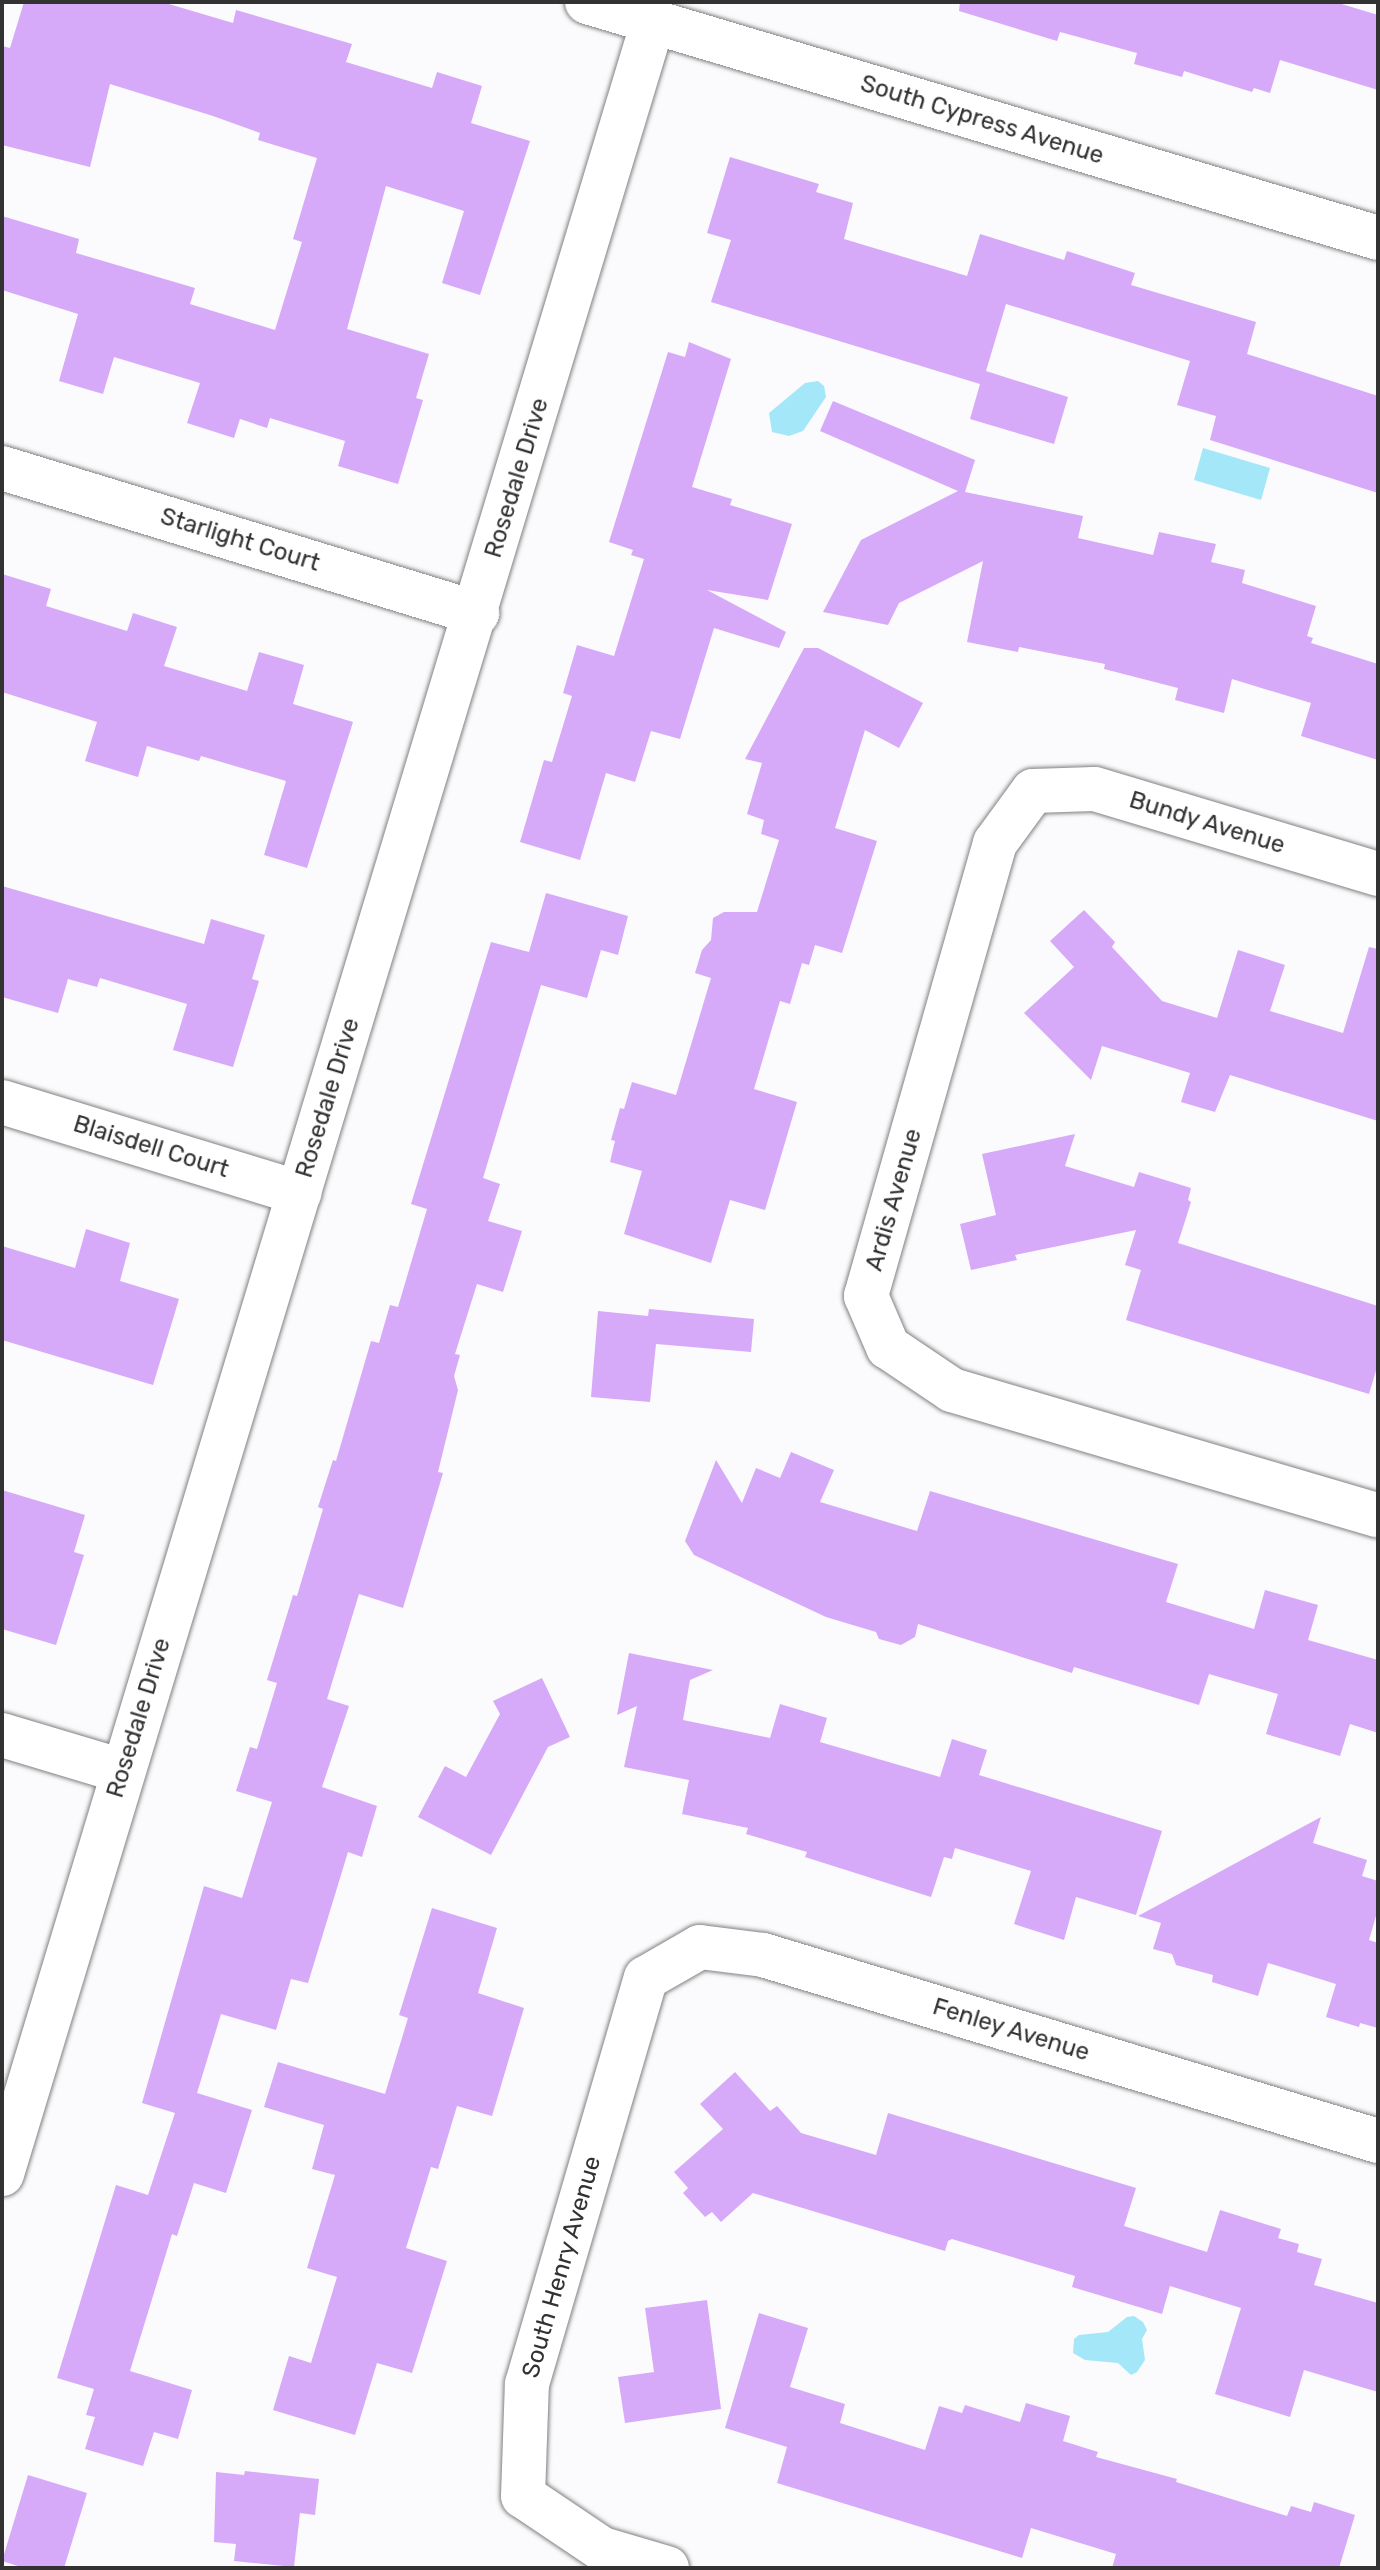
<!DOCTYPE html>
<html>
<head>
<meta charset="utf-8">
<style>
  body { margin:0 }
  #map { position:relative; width:1380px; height:2570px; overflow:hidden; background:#fbfbfd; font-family:Rubik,sans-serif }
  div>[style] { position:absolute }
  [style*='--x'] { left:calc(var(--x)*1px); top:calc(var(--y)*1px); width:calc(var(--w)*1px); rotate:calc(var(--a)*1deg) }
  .water>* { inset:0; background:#a3e7f8 }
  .building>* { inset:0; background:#d6a9f9 }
  .roads { filter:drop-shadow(0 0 2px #808182) drop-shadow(0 0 2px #808182) }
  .minor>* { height:44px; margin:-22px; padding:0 22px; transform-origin:22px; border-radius:22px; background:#fff }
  span { translate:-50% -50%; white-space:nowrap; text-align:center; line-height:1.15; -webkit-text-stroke:6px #fff; paint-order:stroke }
  .street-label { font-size:24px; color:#323233 }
  .frame { position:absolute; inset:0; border:4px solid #323233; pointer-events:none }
</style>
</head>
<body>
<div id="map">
  <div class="water">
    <div style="clip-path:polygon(818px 381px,824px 386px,826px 397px,803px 431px,789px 436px,772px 432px,769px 413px,805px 383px)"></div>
    <div style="clip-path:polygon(1203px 448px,1270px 468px,1261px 500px,1194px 480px)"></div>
    <div style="clip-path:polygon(1134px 2316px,1143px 2322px,1147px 2330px,1142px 2339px,1145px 2360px,1137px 2372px,1131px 2375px,1118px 2363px,1085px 2360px,1073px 2353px,1074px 2339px,1079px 2335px,1108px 2332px,1127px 2317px)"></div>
  </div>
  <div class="building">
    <div style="clip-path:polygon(24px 2px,162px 2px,233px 23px,236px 10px,352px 44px,346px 62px,432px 88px,437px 72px,482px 86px,471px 123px,530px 141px,480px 295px,442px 283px,464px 211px,386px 186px,347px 329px,429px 354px,416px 398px,423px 400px,398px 484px,338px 466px,345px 441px,270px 418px,267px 428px,240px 419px,234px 438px,187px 423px,200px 383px,114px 357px,103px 394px,59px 381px,78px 314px,2px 290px,2px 216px,79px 239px,76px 253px,195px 288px,190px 304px,275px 330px,302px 242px,293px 239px,317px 158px,258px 140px,260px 133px,213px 116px,110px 84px,90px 167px,2px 145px,2px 46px,10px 48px)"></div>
    <div style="clip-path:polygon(960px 2px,1335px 2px,1378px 15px,1378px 90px,1280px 60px,1270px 93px,1254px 88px,1252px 92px,1184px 71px,1182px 77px,1134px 64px,1137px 53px,1060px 32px,1057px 41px,959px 11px)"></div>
    <div style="clip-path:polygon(730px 157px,819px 184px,816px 192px,853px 203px,844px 239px,967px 276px,980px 234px,1064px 260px,1067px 251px,1135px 273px,1131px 285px,1256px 322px,1247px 354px,1378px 396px,1378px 493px,1210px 440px,1216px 416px,1177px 405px,1190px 361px,1006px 304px,986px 371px,1068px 397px,1054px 444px,970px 419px,980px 384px,711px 302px,731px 240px,707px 233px)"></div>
    <div style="clip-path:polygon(689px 342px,731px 359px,692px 487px,732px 499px,730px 505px,792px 524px,768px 600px,707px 590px,786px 632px,779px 648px,714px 628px,680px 739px,651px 731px,635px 782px,606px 773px,580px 860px,520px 842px,544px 760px,552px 762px,572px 696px,563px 693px,577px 645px,614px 656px,644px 559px,631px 555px,633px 550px,609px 542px,668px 352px,685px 357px)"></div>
    <div style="clip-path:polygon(833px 401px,975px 460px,965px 492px,1083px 516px,1078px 538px,1153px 555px,1159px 532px,1216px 544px,1211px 562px,1245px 570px,1242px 583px,1316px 606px,1307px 636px,1313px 638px,1311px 643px,1378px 664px,1378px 760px,1301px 736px,1311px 703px,1232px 679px,1224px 713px,1175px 700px,1178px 688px,1104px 669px,1105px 664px,1019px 647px,1018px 652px,967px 642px,983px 561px,899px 603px,888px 625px,823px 612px,861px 540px,958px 491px,820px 431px)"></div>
    <div style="clip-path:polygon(2px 574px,51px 589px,46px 606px,127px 631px,133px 613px,177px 627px,164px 666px,247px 691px,259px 652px,304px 665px,293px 704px,353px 722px,307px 868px,264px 855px,286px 781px,201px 756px,199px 761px,147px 746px,138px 777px,85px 761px,97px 722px,2px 692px)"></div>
    <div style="clip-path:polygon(804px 648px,818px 648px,923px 703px,899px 748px,865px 730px,835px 828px,877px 841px,842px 953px,815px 945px,809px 965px,802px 963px,790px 1004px,780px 1001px,754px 1089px,797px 1102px,765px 1210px,730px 1200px,711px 1263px,624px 1234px,642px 1171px,610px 1162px,615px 1141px,611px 1140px,620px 1108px,624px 1109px,632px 1082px,676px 1095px,711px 978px,695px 973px,702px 950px,711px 940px,713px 918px,724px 912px,757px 912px,779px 840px,761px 834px,764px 820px,747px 814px,762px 763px,745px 759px)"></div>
    <div style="clip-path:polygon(2px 886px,204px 944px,211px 919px,265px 935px,252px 979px,259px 981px,233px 1067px,173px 1050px,187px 1004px,100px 978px,97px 987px,68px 979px,58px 1013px,2px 997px)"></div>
    <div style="clip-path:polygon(546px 893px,628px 916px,618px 955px,601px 950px,587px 998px,541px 985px,483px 1178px,500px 1184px,488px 1221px,522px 1231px,503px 1292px,477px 1284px,455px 1354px,460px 1355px,454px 1376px,458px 1390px,438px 1472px,443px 1473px,403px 1608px,359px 1594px,327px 1699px,349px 1706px,322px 1787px,377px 1806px,362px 1857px,348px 1852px,308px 1983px,291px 1979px,276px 2030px,221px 2014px,197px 2093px,252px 2110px,226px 2193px,194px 2183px,177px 2236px,172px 2234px,130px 2371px,192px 2390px,178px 2439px,154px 2432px,143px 2466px,85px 2449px,95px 2417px,86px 2415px,94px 2389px,57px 2378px,116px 2185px,148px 2195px,175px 2113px,142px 2103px,204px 1886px,242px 1898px,272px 1802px,236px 1791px,250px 1747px,257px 1749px,277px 1683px,267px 1680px,293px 1595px,297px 1596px,323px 1509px,318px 1507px,333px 1460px,336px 1461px,371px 1341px,379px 1343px,390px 1305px,398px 1307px,427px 1209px,411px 1204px,491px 942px,529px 952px)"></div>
    <div style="clip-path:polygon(1084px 910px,1115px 942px,1112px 947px,1162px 1001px,1217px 1018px,1238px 950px,1285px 965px,1270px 1011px,1343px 1033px,1369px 947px,1378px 949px,1378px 1121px,1230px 1075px,1215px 1112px,1181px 1102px,1190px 1073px,1102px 1046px,1091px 1080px,1024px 1013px,1074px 967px,1050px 941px)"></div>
    <div style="clip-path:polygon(1075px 1134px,1065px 1166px,1134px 1187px,1139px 1172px,1191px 1188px,1188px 1200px,1191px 1202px,1178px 1243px,1378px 1306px,1378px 1364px,1369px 1394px,1126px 1320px,1141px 1270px,1125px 1265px,1136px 1230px,1015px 1255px,1017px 1260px,971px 1270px,960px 1224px,996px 1215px,982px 1154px)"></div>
    <div style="clip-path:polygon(86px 1229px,130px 1243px,120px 1281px,179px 1299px,153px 1385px,2px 1340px,2px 1246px,75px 1268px)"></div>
    <div style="clip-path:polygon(649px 1309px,754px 1319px,751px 1352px,656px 1344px,650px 1402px,591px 1397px,598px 1311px,648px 1316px)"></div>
    <div style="clip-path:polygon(791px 1452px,834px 1470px,820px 1502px,917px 1531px,930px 1491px,1178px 1564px,1166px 1602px,1254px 1629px,1265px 1590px,1318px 1605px,1308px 1640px,1378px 1660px,1378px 1733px,1350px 1724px,1340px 1756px,1266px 1734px,1278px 1694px,1209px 1674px,1199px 1705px,1074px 1667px,1072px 1673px,918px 1624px,915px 1637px,901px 1645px,879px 1639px,876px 1632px,826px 1617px,694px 1555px,685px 1541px,716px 1460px,742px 1503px,756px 1468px,780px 1478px)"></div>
    <div style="clip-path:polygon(2px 1490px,85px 1515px,74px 1552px,84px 1555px,56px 1645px,2px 1629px)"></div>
    <div style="clip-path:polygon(629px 1653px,713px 1670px,690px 1680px,683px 1720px,770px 1738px,780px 1704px,827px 1718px,820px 1742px,940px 1777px,952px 1739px,987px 1750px,979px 1775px,1162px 1831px,1136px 1915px,1076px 1897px,1064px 1940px,1014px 1924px,1031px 1871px,955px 1848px,952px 1859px,944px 1857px,931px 1897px,805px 1857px,807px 1852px,746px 1834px,748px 1828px,682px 1814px,689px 1780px,624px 1767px,637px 1706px,617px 1715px)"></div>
    <div style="clip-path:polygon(542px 1678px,570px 1737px,548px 1747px,491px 1855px,418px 1817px,445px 1766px,466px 1777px,500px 1714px,493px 1701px)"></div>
    <div style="clip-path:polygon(1321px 1817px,1313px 1843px,1367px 1860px,1362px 1876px,1378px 1881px,1378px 1909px,1369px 1940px,1378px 1943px,1378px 2028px,1360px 2023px,1359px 2027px,1326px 2017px,1336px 1984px,1268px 1963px,1258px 1996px,1212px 1982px,1213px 1975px,1176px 1965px,1172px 1954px,1153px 1949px,1161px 1923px,1138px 1916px)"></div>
    <div style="clip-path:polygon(432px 1908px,497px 1928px,478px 1993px,524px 2008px,492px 2116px,457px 2106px,438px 2169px,431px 2167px,406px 2248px,447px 2261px,412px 2373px,377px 2363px,355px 2435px,273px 2410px,289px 2356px,311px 2363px,337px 2277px,307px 2268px,335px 2175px,312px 2169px,324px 2125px,264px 2107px,278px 2062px,385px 2094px,408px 2018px,399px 2015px)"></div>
    <div style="clip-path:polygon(735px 2072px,770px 2111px,777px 2106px,801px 2133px,876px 2155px,888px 2113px,1136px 2188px,1124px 2226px,1207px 2252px,1220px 2210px,1281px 2229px,1278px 2238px,1299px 2244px,1297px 2252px,1322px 2259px,1314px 2285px,1378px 2303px,1378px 2392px,1304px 2370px,1290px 2417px,1215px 2394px,1241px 2308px,1170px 2286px,1162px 2314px,1072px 2287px,1075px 2276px,952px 2239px,948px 2241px,945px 2251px,753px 2193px,721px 2222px,712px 2212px,705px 2217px,683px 2193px,688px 2188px,674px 2172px,723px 2129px,700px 2104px)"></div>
    <div style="clip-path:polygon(707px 2300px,721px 2409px,625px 2423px,618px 2377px,654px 2372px,645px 2308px)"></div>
    <div style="clip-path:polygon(759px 2313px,808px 2328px,790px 2387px,845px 2404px,840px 2423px,925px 2450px,939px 2406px,962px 2413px,965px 2405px,1020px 2422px,1026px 2403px,1070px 2416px,1063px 2441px,1098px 2452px,1096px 2457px,1177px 2479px,1176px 2482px,1287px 2516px,1291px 2506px,1311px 2512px,1314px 2502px,1355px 2515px,1339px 2568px,1112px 2568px,1116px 2554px,1031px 2528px,1022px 2558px,777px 2483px,787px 2447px,725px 2428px)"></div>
    <div style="clip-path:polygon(245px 2471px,319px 2479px,315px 2515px,300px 2513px,294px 2567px,234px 2561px,236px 2544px,214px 2542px,216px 2472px,244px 2475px)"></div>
    <div style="clip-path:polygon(28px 2475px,87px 2493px,64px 2568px,24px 2568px,2px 2561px)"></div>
  </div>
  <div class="roads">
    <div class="minor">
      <div style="--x:587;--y:2;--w:825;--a:16.61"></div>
      <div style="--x:2;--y:468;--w:497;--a:17"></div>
      <div style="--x:1378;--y:874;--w:296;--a:-163.3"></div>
      <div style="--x:1094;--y:789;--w:61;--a:178.1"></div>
      <div style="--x:1033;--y:791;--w:64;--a:126.2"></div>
      <div style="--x:995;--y:843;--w:471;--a:105.9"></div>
      <div style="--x:866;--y:1296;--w:56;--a:66.7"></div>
      <div style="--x:888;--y:1347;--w:77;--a:33.9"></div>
      <div style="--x:952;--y:1390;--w:444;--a:16.4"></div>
      <div style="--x:2;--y:1102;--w:311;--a:17"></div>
      <div style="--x:2;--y:1735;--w:125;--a:16.7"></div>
      <div style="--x:2;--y:2174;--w:2248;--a:-73.17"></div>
      <div style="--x:667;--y:2568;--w:68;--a:-163.7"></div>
      <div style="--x:602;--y:2549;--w:95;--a:-146.1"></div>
      <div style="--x:523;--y:2496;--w:112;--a:-88"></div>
      <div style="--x:527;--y:2384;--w:423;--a:-73.7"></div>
      <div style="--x:646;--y:1978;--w:62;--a:-29.9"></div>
      <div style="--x:700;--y:1947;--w:64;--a:7.2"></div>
      <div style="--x:763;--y:1955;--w:643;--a:16.83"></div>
    </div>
  </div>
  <div class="street-label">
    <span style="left:982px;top:120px;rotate:17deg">South Cypress Avenue</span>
    <span style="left:517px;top:478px;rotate:-73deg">Rosedale Drive</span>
    <span style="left:240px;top:540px;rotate:17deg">Starlight Court</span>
    <span style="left:1207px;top:823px;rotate:17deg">Bundy Avenue</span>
    <span style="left:328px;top:1098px;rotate:-73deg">Rosedale Drive</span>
    <span style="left:151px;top:1147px;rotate:17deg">Blaisdell Court</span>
    <span style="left:894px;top:1200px;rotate:-74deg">Ardis Avenue</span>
    <span style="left:139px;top:1718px;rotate:-73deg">Rosedale Drive</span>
    <span style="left:1011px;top:2030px;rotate:17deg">Fenley Avenue</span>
    <span style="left:562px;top:2267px;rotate:-74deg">South Henry Avenue</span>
  </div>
  <div class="frame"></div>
</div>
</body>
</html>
